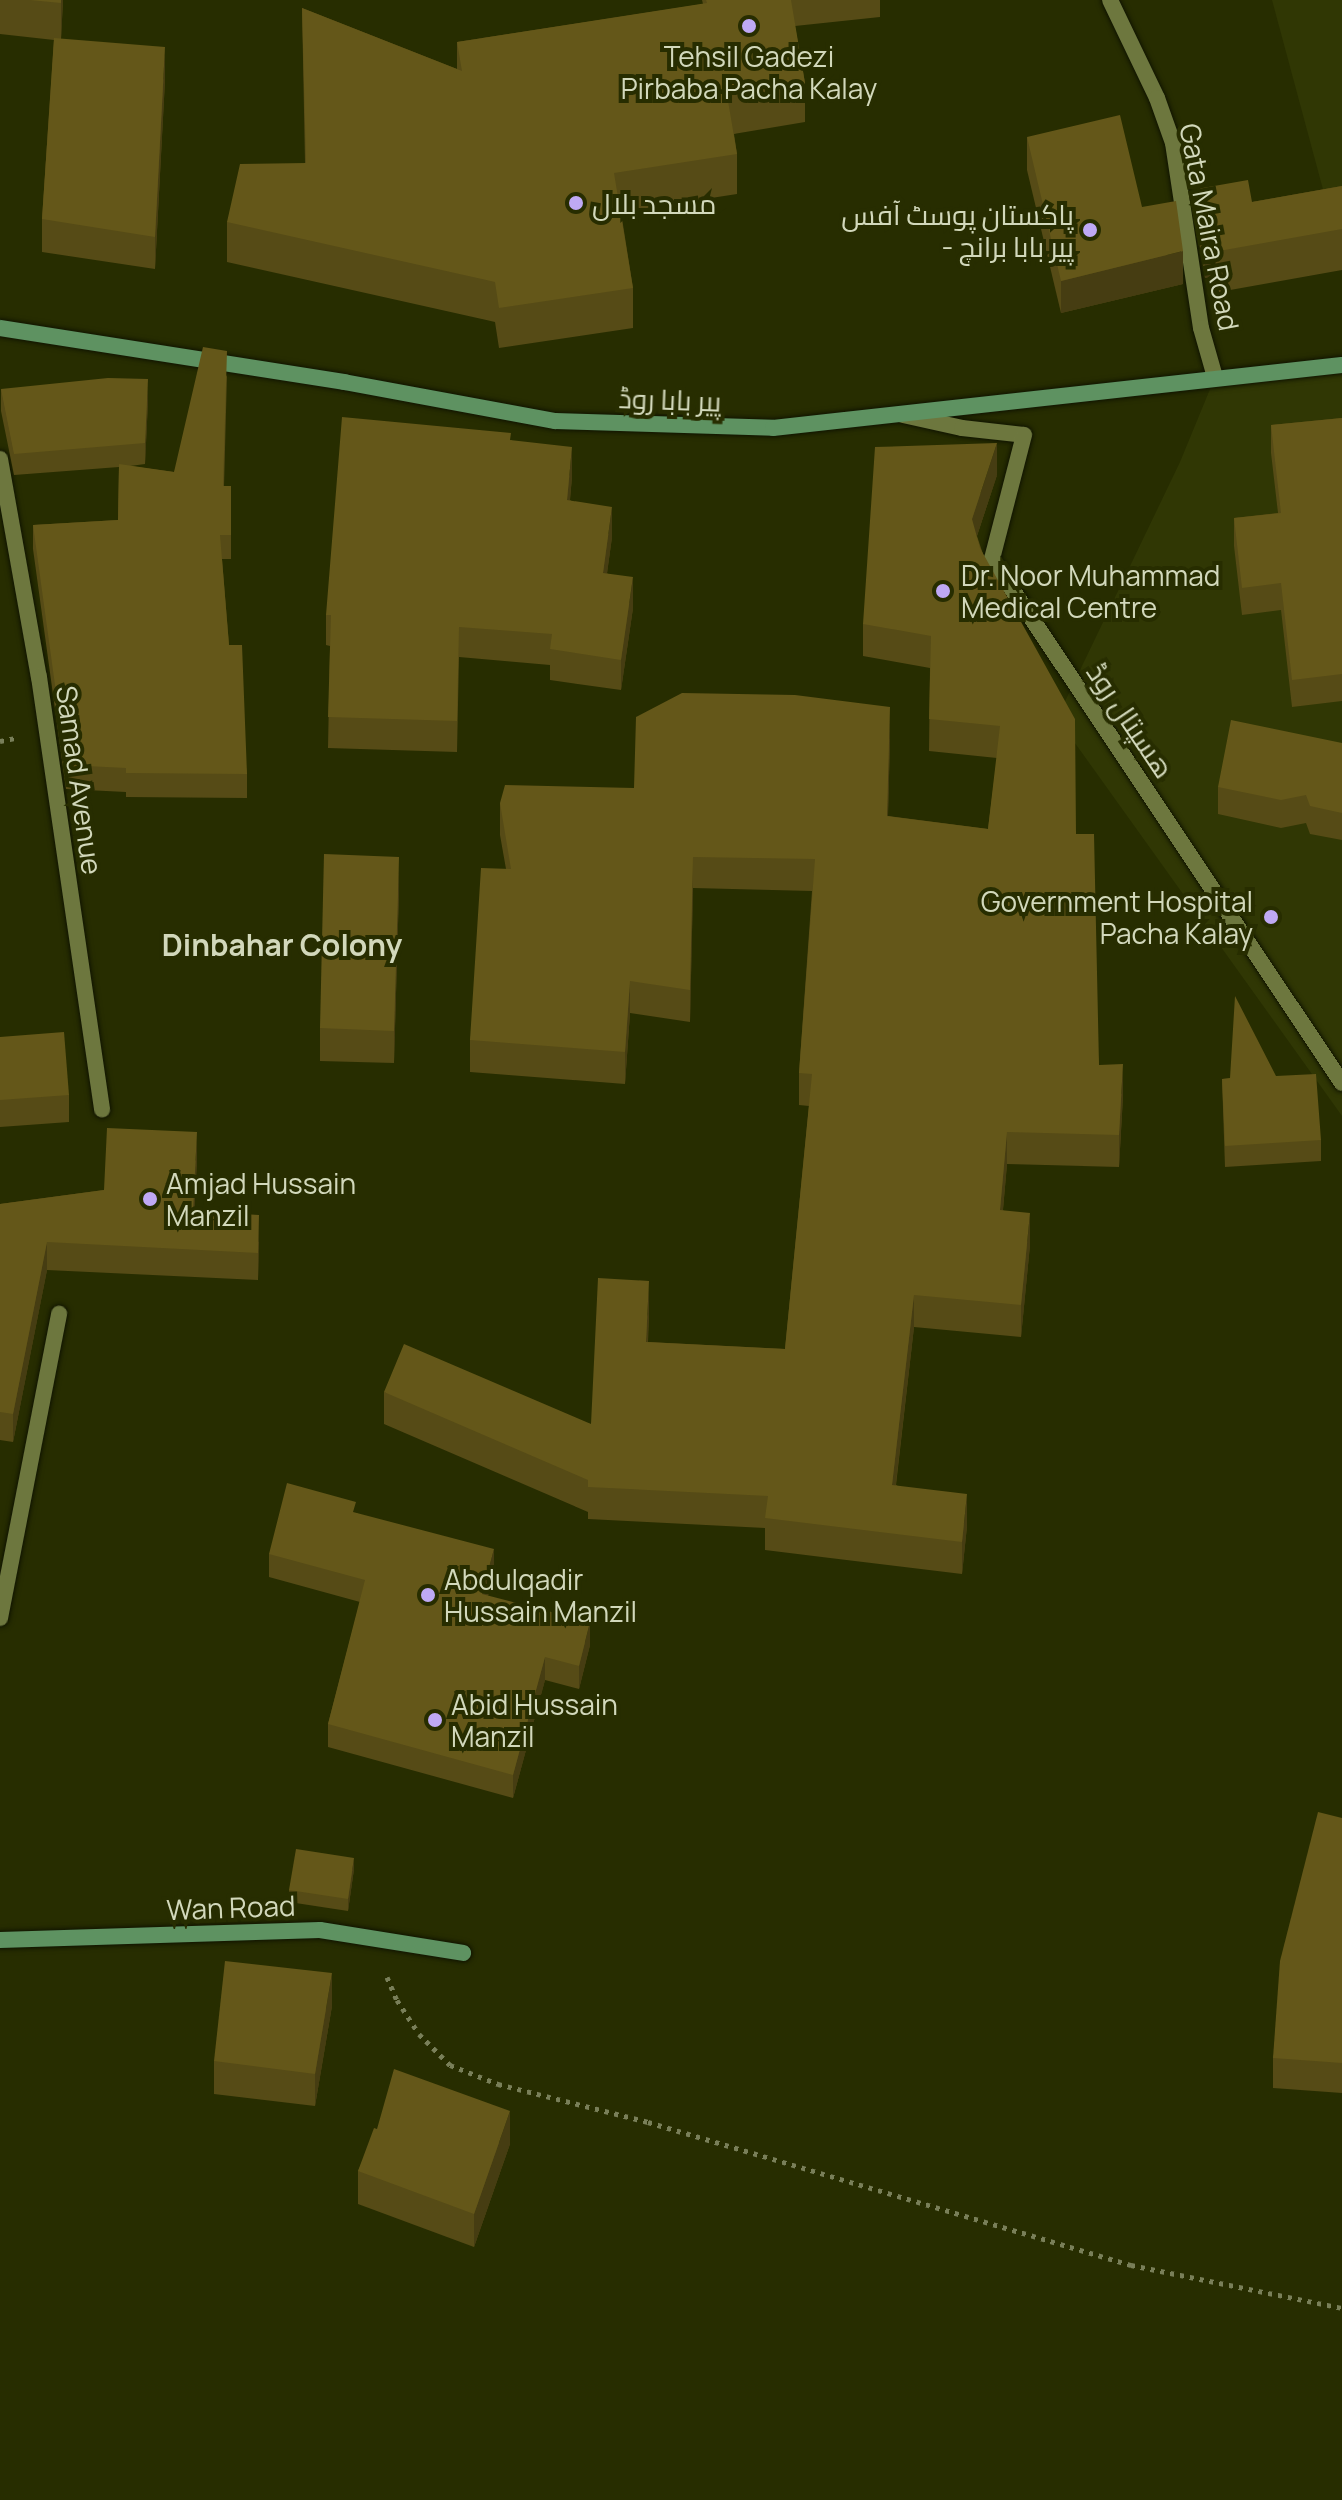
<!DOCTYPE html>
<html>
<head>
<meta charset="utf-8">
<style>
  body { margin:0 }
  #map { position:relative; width:1342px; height:2500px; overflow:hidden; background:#272d00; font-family:Manrope,Cairo,sans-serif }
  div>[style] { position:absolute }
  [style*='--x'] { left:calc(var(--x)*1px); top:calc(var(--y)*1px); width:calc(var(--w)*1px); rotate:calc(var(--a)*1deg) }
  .built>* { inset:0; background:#303704 }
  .path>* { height:5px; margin-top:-2.5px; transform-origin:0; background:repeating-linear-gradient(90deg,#797f59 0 4px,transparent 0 10px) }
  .roads { filter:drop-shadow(0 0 2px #101400) drop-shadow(0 0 2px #101400) }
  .street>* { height:16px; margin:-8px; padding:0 8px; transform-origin:8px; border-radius:8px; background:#6d773e }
  .secondary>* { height:16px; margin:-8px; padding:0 8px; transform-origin:8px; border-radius:8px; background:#5e9261 }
  .wall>* { inset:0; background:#564b16 }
  .shaded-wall>* { inset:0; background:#463d12 }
  .building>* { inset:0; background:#645719 }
  .dots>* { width:22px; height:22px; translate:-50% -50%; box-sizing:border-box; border:4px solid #272d00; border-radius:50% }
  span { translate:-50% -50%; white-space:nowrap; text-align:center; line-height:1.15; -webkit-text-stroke:8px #272d00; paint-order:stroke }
  .poi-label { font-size:28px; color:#d2d8bb }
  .left { translate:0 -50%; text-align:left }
  .right { translate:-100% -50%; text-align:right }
  .street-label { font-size:28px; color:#d2d8bb }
  .neighbourhood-label { font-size:30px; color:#d2d8bb; font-weight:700 }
</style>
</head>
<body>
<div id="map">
  <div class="built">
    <div style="clip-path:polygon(1272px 0,1342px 0,1342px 260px)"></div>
    <div style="clip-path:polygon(1342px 365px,1342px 1116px,1057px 718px,1180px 462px,1215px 377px)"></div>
  </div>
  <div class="path">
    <div style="--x:0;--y:741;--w:15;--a:-11"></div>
    <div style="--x:387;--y:1977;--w:25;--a:67"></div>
    <div style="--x:397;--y:2000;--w:40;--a:57.1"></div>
    <div style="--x:419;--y:2034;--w:44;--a:45"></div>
    <div style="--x:450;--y:2065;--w:52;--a:21.6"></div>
    <div style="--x:498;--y:2084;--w:155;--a:14.2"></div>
    <div style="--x:648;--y:2122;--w:504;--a:16.49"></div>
    <div style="--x:1131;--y:2265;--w:215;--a:11.5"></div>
  </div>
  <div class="roads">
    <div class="street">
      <div style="--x:1110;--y:0;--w:109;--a:64.4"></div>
      <div style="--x:1157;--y:98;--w:48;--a:70.4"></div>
      <div style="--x:1173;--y:143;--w:187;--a:81.4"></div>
      <div style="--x:1201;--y:328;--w:51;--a:74.1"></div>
      <div style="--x:903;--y:415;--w:60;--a:12.4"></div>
      <div style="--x:962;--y:428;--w:62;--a:6.4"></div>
      <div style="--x:1024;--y:435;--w:128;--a:104.5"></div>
      <div style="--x:992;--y:559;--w:630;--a:56.26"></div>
      <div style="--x:0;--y:459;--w:221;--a:79.9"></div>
      <div style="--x:39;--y:677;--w:437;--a:81.7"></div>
      <div style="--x:0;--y:1618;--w:310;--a:-79"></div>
    </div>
    <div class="secondary">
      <div style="--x:0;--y:328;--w:348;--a:8.9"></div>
      <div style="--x:344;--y:382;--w:215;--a:10.5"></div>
      <div style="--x:555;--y:421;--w:218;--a:1.8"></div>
      <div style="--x:773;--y:428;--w:572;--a:-6.32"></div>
      <div style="--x:0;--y:1940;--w:320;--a:-1.8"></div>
      <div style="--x:320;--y:1930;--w:145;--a:9.1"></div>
    </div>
  </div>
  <div class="wall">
    <div style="clip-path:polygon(0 0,63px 0,61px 39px,165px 80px,155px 269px,42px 252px,42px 219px,54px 40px,0 34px)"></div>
    <div style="clip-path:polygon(702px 0,880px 0,880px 17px,795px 26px,805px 83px,805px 122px,734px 134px,737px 154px,737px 194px,621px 212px,633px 288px,633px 328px,499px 348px,495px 322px,227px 262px,227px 222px,305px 163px,302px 8px,457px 69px,457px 42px,703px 4px)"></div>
    <div style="clip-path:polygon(1027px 137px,1142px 207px,1183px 284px,1061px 313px,1027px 170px)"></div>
    <div style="clip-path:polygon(1342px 186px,1342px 270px,1219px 292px,1216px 276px,1205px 278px,1197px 230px,1197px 189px,1252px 202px)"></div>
    <div style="clip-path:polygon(227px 375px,224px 486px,231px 486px,231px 559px,222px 559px,229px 645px,247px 774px,247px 798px,126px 797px,126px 792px,66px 789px,33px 549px,33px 525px,118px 520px,119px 467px,14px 475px,1px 411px,1px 389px,148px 401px,145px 464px,130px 466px,174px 472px)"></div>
    <div style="clip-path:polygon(1342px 418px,1342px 701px,1292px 707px,1281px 610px,1242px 615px,1234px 546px,1234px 518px,1278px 513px,1271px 453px,1271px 425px)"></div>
    <div style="clip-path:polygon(511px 440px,572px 477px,570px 500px,612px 537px,607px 573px,633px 608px,621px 690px,550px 680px,550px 665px,459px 657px,457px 752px,328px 748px,330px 646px,326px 645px,326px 615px)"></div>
    <div style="clip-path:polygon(997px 475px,977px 536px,1076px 834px,1099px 1065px,1123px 1096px,1119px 1167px,1007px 1164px,1003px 1210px,1030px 1245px,1021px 1337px,914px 1327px,896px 1485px,967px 1526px,962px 1574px,765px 1550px,765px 1528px,588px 1519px,588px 1512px,384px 1424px,384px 1392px,591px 1424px,649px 1313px,648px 1342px,785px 1349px,809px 1106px,799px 1105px,799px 1073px,812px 891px,693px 888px,690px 1022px,630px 1013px,625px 1084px,470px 1072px,470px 1040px,506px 869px,500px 835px,500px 803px,634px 788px,890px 739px,888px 816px,988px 829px,997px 758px,929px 751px,930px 668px,863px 656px,863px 624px)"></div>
    <div style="clip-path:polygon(1342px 743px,1342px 840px,1310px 834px,1306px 823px,1281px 828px,1218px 814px,1218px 787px)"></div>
    <div style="clip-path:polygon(399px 890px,394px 1063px,320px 1061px,320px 1028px)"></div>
    <div style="clip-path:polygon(0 1037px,69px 1095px,69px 1122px,0 1127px)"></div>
    <div style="clip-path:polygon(1276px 1076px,1321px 1140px,1321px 1161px,1225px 1167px,1222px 1079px)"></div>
    <div style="clip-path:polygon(197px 1160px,194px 1211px,259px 1242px,258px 1280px,47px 1270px,13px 1442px,0 1440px,0 1204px,104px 1190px)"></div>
    <div style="clip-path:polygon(356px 1513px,494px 1572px,488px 1596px,590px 1645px,579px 1689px,545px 1680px,513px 1798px,328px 1747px,328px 1724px,360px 1602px,269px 1577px,269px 1554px)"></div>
    <div style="clip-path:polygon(1342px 1818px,1342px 2093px,1273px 2088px,1273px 2058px)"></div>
    <div style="clip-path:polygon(354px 1869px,348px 1911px,289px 1902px,289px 1890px)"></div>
    <div style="clip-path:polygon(332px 2006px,315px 2106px,214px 2094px,214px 2061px)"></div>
    <div style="clip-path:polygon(377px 2129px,510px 2144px,474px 2247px,358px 2204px,358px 2171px)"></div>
  </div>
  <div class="shaded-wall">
    <div style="clip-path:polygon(61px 0,63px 0,61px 40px)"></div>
    <div style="clip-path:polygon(165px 47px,165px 80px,155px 269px,155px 237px)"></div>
    <div style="clip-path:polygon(1216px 235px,1216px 276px,1205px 278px,1205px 238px)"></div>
    <div style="clip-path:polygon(1183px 251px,1183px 284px,1061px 313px,1061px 281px)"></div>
    <div style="clip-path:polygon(148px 379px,148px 401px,145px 464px,145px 443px)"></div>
    <div style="clip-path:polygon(997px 443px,997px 475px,972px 551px,972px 519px)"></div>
    <div style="clip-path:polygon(572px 447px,572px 477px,567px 530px,567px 500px)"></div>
    <div style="clip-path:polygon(612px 507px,612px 537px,603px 603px,603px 573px)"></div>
    <div style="clip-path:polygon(633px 577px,633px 608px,621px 690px,621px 660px)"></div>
    <div style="clip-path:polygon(890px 707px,890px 739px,887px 848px,887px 816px)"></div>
    <div style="clip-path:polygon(399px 857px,399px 890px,394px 1063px,394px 1031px)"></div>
    <div style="clip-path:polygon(693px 857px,693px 888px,690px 1022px,690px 990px)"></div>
    <div style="clip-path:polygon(630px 981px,630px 1013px,625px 1084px,625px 1052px)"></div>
    <div style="clip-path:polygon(1123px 1064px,1123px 1096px,1119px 1167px,1119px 1135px)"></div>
    <div style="clip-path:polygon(197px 1132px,197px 1160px,193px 1238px,193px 1211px)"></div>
    <div style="clip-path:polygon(1007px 1132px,1007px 1164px,1000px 1242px,1000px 1210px)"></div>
    <div style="clip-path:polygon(1030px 1213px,1030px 1245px,1021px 1337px,1021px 1305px)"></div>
    <div style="clip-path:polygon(259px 1215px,259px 1242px,258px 1280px,258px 1253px)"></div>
    <div style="clip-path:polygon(47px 1242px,47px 1270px,13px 1442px,13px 1414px)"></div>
    <div style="clip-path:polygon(649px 1281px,649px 1313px,646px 1374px,646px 1342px)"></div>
    <div style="clip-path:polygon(914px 1295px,914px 1327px,892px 1517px,892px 1485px)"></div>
    <div style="clip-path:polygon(967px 1494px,967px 1526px,962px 1574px,962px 1542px)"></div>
    <div style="clip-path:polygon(494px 1549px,494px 1572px,482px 1617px,482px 1594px)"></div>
    <div style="clip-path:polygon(590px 1622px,590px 1645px,579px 1689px,579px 1666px)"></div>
    <div style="clip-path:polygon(545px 1657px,545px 1680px,513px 1798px,513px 1775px)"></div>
    <div style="clip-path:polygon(354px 1858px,354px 1869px,348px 1911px,348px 1899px)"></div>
    <div style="clip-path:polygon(332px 1973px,332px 2006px,315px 2106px,315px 2074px)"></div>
    <div style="clip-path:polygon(510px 2111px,510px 2144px,474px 2247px,474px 2214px)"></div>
  </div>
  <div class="building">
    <div style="clip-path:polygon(30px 0,61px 0,61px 3px)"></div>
    <div style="clip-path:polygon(706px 0,791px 0,805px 83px,727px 95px,737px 154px,614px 173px,633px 288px,499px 308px,495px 282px,227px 222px,240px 164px,306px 163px,302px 8px,462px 71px,457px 42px,707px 3px)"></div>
    <div style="clip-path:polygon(54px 38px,165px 47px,155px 237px,42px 219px)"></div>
    <div style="clip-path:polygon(1120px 115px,1142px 207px,1176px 201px,1183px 251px,1061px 281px,1027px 137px)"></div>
    <div style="clip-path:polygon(1248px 180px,1252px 202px,1342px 186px,1342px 229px,1219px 251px,1216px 235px,1205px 238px,1197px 189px)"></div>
    <div style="clip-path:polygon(203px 347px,227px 351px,223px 486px,231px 486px,231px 535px,220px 535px,229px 645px,242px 645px,247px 774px,126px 773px,126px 768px,66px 765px,33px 525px,118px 520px,119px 464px,174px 472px)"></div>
    <div style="clip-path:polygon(108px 378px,148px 379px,145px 443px,14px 454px,1px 389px)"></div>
    <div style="clip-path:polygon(342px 417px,511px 433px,510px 440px,572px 447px,567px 500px,612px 507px,603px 573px,633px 577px,621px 660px,550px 649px,552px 634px,459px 627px,457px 721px,328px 717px,331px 615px,326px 615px)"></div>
    <div style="clip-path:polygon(1342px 418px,1342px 674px,1292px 680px,1281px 583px,1242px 588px,1234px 518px,1281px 513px,1271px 425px)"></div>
    <div style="clip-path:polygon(997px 443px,972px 519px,980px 548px,1075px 719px,1076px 834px,1094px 834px,1099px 1065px,1123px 1064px,1119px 1135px,1007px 1132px,1000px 1210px,1030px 1213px,1021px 1305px,914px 1295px,892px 1485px,967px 1494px,962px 1542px,765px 1518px,768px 1496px,588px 1487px,588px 1480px,384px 1392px,404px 1344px,591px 1424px,598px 1278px,649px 1281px,646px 1342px,785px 1349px,812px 1074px,799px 1073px,815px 859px,693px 857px,690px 990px,630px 981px,625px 1052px,470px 1040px,481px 868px,511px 869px,500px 803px,505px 785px,634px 788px,636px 717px,682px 693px,795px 695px,890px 707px,887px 816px,988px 829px,1000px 726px,929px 719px,931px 636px,863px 624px,875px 447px)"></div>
    <div style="clip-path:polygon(1231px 720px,1342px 743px,1342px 813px,1310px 806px,1306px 795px,1281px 800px,1218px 787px)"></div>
    <div style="clip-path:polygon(324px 854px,399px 857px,394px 1031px,320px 1028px)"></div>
    <div style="clip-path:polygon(1235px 996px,1276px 1076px,1316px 1074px,1321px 1140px,1225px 1146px,1222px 1079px,1230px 1078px)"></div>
    <div style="clip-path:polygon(64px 1032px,69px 1095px,0 1100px,0 1037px)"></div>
    <div style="clip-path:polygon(107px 1128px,197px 1132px,193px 1211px,259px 1215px,258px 1253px,47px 1242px,13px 1414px,0 1412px,0 1204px,104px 1190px)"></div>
    <div style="clip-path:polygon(287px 1483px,356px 1502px,353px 1512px,494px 1549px,482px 1594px,590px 1622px,579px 1666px,545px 1657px,513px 1775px,328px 1724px,365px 1580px,269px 1554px)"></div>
    <div style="clip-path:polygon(1318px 1812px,1342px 1818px,1342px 2063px,1273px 2058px,1280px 1961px)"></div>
    <div style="clip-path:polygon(296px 1849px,354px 1858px,348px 1899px,289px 1890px)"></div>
    <div style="clip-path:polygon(225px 1961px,332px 1973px,315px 2074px,214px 2061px)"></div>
    <div style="clip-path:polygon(394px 2069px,510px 2111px,474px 2214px,358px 2171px,374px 2128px,377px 2129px)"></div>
  </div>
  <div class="dots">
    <div style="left:749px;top:26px;background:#bfa9f4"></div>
    <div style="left:576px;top:203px;background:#bfa9f4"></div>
    <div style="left:1090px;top:230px;background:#bfa9f4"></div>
    <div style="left:943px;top:591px;background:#bfa9f4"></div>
    <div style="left:1271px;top:917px;background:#bfa9f4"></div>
    <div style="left:150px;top:1199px;background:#bfa9f4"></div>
    <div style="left:428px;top:1595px;background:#bfa9f4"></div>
    <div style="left:435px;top:1720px;background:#bfa9f4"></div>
  </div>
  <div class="poi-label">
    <span style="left:749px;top:72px">Tehsil Gadezi<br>Pirbaba Pacha Kalay</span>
    <span class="left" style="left:592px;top:203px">مسجد بلال</span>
    <span class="right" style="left:1074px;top:230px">پاکستان پوسٹ آفس<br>- پیر بابا برانچ</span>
    <span class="left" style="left:961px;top:591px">Dr. Noor Muhammad<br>Medical Centre</span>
    <span class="right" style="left:1253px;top:917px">Government Hospital<br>Pacha Kalay</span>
    <span class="left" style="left:166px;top:1199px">Amjad Hussain<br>Manzil</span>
    <span class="left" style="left:444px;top:1595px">Abdulqadir<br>Hussain Manzil</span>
    <span class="left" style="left:451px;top:1720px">Abid Hussain<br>Manzil</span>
  </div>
  <div class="street-label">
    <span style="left:1210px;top:227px;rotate:79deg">Gata Maira Road</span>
    <span style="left:670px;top:399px;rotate:2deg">پیر بابا روڈ</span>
    <span style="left:1131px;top:720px;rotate:56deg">ھسپتال روڈ</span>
    <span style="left:80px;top:780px;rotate:82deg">Samad Avenue</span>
    <span style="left:231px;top:1907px;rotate:-2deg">Wan Road</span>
  </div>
  <div class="neighbourhood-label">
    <span style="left:282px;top:945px">Dinbahar Colony</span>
  </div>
</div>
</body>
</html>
